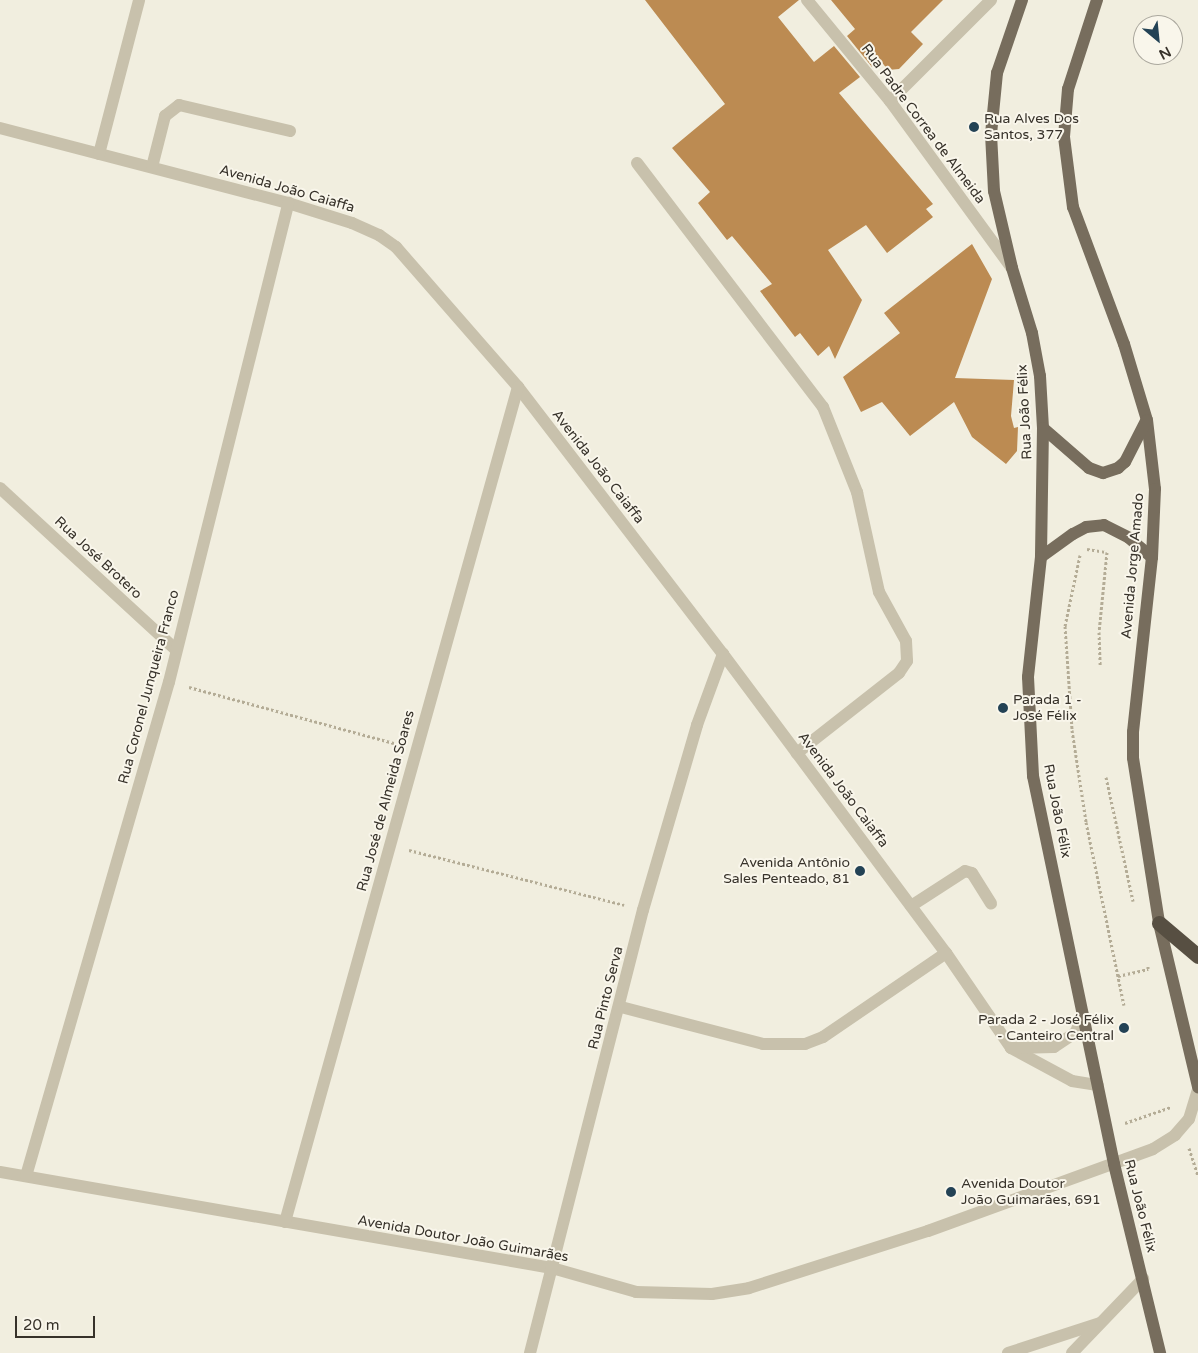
<!DOCTYPE html>
<html>
<head>
<meta charset="utf-8">
<style>
  body { margin:0 }
  #map { position:relative; width:1198px; height:1353px; overflow:hidden; background:#f1eedf; font-family:"Varela Round",sans-serif }
  div>[style] { position:absolute }
  [style*='--x'] { left:calc(var(--x)*1px); top:calc(var(--y)*1px); width:calc(var(--w)*1px); rotate:calc(var(--a)*1deg) }
  .building>* { inset:0; background:#bc8b52 }
  .path>* { height:3px; margin-top:-1.5px; transform-origin:0; background:repeating-linear-gradient(90deg,#b4ac96 0 2.5px,transparent 0 5px) }
  .minor>* { height:12px; margin:-6px; padding:0 6px; transform-origin:6px; border-radius:6px; background:#c8c1ac }
  .major>* { height:12px; margin:-6px; padding:0 6px; transform-origin:6px; border-radius:6px; background:#776d5d }
  .highway>* { height:15px; margin:-7.5px; padding:0 7.5px; transform-origin:7.5px; border-radius:7.5px; background:#574f42 }
  .dots>* { width:14px; height:14px; translate:-50% -50%; box-sizing:border-box; border:2px solid #f9f6eb; border-radius:50% }
  span { translate:-50% -50%; white-space:nowrap; text-align:center; line-height:1.15; -webkit-text-stroke:4px #f9f6eb; paint-order:stroke }
  .poi-label { font-size:14px; color:#37322a }
  .left { translate:0 -50%; text-align:left }
  .right { translate:-100% -50%; text-align:right }
  .street-label { font-size:14px; color:#37322a }
  .north { position:absolute; left:1133px; top:15px; width:50px; height:50px; box-sizing:border-box; background:#f9f6eb; border:1px solid #aba89e; border-radius:50%; rotate:152deg; font-size:14px; font-weight:700; line-height:20px; text-align:center; color:#37322a }
  .north::after { content:''; display:block; margin:auto; width:18px; height:22px; background:#234255; clip-path:polygon(50% 0,100% 100%,50% 72%,0 100%) }
  .scale { position:absolute; left:15px; top:1316px; width:80px; height:22px; box-sizing:border-box; border:2px solid #37322a; border-top:0; padding-left:6px; font-size:15px; line-height:18px; white-space:nowrap; color:#37322a; -webkit-text-stroke:4px #f9f6eb; paint-order:stroke }
</style>
</head>
<body>
<div id="map">
  <div class="building">
    <div style="clip-path:polygon(645px 0,799px 0,778px 17px,814px 62px,834px 46px,860px 77px,839px 93px,933px 204px,926px 209px,933px 217px,887px 253px,866px 225px,828px 250px,862px 300px,835px 359px,829px 346px,818px 356px,800px 333px,795px 337px,760px 291px,772px 284px,732px 236px,727px 240px,698px 203px,710px 192px,672px 148px,725px 104px)"></div>
    <div style="clip-path:polygon(831px 0,943px 0,911px 32px,923px 44px,899px 69px,888px 70px,880px 60px,872px 67px,847px 36px,855px 29px)"></div>
    <div style="clip-path:polygon(972px 244px,992px 279px,955px 378px,1014px 380px,1011px 416px,1014px 428px,1018px 427px,1017px 451px,1006px 464px,972px 437px,954px 402px,910px 436px,882px 402px,861px 412px,843px 377px,900px 333px,884px 313px)"></div>
  </div>
  <div class="path">
    <div style="--x:1087;--y:549;--w:20;--a:9"></div>
    <div style="--x:1107;--y:552;--w:80;--a:95.7"></div>
    <div style="--x:1099;--y:632;--w:34;--a:88"></div>
    <div style="--x:1080;--y:555;--w:73;--a:101.9"></div>
    <div style="--x:1065;--y:626;--w:104;--a:86.1"></div>
    <div style="--x:1072;--y:730;--w:93;--a:81.3"></div>
    <div style="--x:1086;--y:822;--w:187;--a:78.3"></div>
    <div style="--x:189;--y:687;--w:216;--a:15.3"></div>
    <div style="--x:1106;--y:777;--w:127;--a:77.7"></div>
    <div style="--x:409;--y:850;--w:222;--a:14.3"></div>
    <div style="--x:1118;--y:976;--w:31;--a:-13"></div>
    <div style="--x:1148;--y:969;--w:3;--a:-90"></div>
    <div style="--x:1125;--y:1123;--w:49;--a:-19.2"></div>
    <div style="--x:1189;--y:1148;--w:29;--a:72"></div>
  </div>
  <div class="minor">
    <div style="--x:807;--y:0;--w:131;--a:50.6"></div>
    <div style="--x:890;--y:101;--w:207;--a:53.9"></div>
    <div style="--x:890;--y:101;--w:143;--a:-45"></div>
    <div style="--x:0;--y:128;--w:298;--a:14.6"></div>
    <div style="--x:288;--y:203;--w:67;--a:17.4"></div>
    <div style="--x:352;--y:223;--w:30;--a:24"></div>
    <div style="--x:379;--y:235;--w:21;--a:35"></div>
    <div style="--x:396;--y:247;--w:186;--a:48.9"></div>
    <div style="--x:518;--y:387;--w:337;--a:52.5"></div>
    <div style="--x:723;--y:654;--w:373;--a:53.3"></div>
    <div style="--x:946;--y:953;--w:115;--a:55.6"></div>
    <div style="--x:1011;--y:1048;--w:69;--a:28.4"></div>
    <div style="--x:1072;--y:1081;--w:26;--a:9"></div>
    <div style="--x:99;--y:154;--w:159;--a:-75.4"></div>
    <div style="--x:637;--y:163;--w:307;--a:52.7"></div>
    <div style="--x:823;--y:407;--w:92;--a:68.2"></div>
    <div style="--x:857;--y:492;--w:102;--a:77.6"></div>
    <div style="--x:879;--y:592;--w:56;--a:61.1"></div>
    <div style="--x:906;--y:641;--w:20;--a:87"></div>
    <div style="--x:907;--y:661;--w:14;--a:124"></div>
    <div style="--x:899;--y:673;--w:130;--a:141.9"></div>
    <div style="--x:152;--y:167;--w:53;--a:-75.7"></div>
    <div style="--x:165;--y:116;--w:18;--a:-38"></div>
    <div style="--x:179;--y:105;--w:114;--a:13.2"></div>
    <div style="--x:0;--y:488;--w:239;--a:42.6"></div>
    <div style="--x:911;--y:906;--w:64;--a:-32.9"></div>
    <div style="--x:965;--y:871;--w:7;--a:16"></div>
    <div style="--x:972;--y:873;--w:36;--a:58"></div>
    <div style="--x:621;--y:1007;--w:147;--a:14.6"></div>
    <div style="--x:763;--y:1044;--w:42;--a:0"></div>
    <div style="--x:805;--y:1044;--w:19;--a:-21"></div>
    <div style="--x:823;--y:1037;--w:149;--a:-34.3"></div>
    <div style="--x:1011;--y:1048;--w:43;--a:-1.3"></div>
    <div style="--x:1054;--y:1047;--w:27;--a:-34"></div>
    <div style="--x:1076;--y:1032;--w:19;--a:-69"></div>
    <div style="--x:0;--y:1172;--w:560;--a:9.87"></div>
    <div style="--x:552;--y:1268;--w:87;--a:15.9"></div>
    <div style="--x:636;--y:1292;--w:76;--a:1.5"></div>
    <div style="--x:712;--y:1294;--w:37;--a:-9"></div>
    <div style="--x:749;--y:1288;--w:188;--a:-17.7"></div>
    <div style="--x:928;--y:1231;--w:239;--a:-20"></div>
    <div style="--x:1153;--y:1149;--w:26;--a:-32"></div>
    <div style="--x:1175;--y:1135;--w:21;--a:-49"></div>
    <div style="--x:1189;--y:1119;--w:30;--a:-73"></div>
    <div style="--x:26;--y:1176;--w:514;--a:-73.86"></div>
    <div style="--x:169;--y:682;--w:494;--a:-76"></div>
    <div style="--x:285;--y:1222;--w:867;--a:-74.41"></div>
    <div style="--x:530;--y:1353;--w:457;--a:-75.7"></div>
    <div style="--x:643;--y:910;--w:193;--a:-73.7"></div>
    <div style="--x:697;--y:725;--w:76;--a:-69.9"></div>
    <div style="--x:1008;--y:1353;--w:97;--a:-18.1"></div>
    <div style="--x:1072;--y:1353;--w:103;--a:-46.2"></div>
  </div>
  <div class="major">
    <div style="--x:1022;--y:0;--w:77;--a:108.9"></div>
    <div style="--x:997;--y:73;--w:61;--a:95.6"></div>
    <div style="--x:991;--y:134;--w:57;--a:87"></div>
    <div style="--x:994;--y:191;--w:79;--a:76.8"></div>
    <div style="--x:1012;--y:268;--w:68;--a:72.9"></div>
    <div style="--x:1032;--y:333;--w:44;--a:79.5"></div>
    <div style="--x:1040;--y:376;--w:52;--a:86.7"></div>
    <div style="--x:1043;--y:428;--w:129;--a:90.9"></div>
    <div style="--x:1041;--y:557;--w:121;--a:96.2"></div>
    <div style="--x:1028;--y:677;--w:99;--a:87.1"></div>
    <div style="--x:1033;--y:776;--w:396;--a:78.2"></div>
    <div style="--x:1114;--y:1164;--w:195;--a:76.3"></div>
    <div style="--x:1097;--y:0;--w:94;--a:108"></div>
    <div style="--x:1068;--y:89;--w:48;--a:94.8"></div>
    <div style="--x:1064;--y:137;--w:71;--a:82.7"></div>
    <div style="--x:1073;--y:207;--w:146;--a:69.6"></div>
    <div style="--x:1124;--y:344;--w:79;--a:73.2"></div>
    <div style="--x:1147;--y:420;--w:69;--a:83.4"></div>
    <div style="--x:1155;--y:489;--w:68;--a:92.5"></div>
    <div style="--x:1152;--y:557;--w:176;--a:96.2"></div>
    <div style="--x:1133;--y:732;--w:26;--a:90"></div>
    <div style="--x:1133;--y:758;--w:167;--a:81"></div>
    <div style="--x:1159;--y:923;--w:169;--a:76.6"></div>
    <div style="--x:1043;--y:428;--w:61;--a:41"></div>
    <div style="--x:1089;--y:468;--w:15;--a:20"></div>
    <div style="--x:1103;--y:473;--w:16;--a:-18"></div>
    <div style="--x:1118;--y:468;--w:9;--a:-41"></div>
    <div style="--x:1125;--y:462;--w:46;--a:-62.9"></div>
    <div style="--x:1041;--y:557;--w:39;--a:-36"></div>
    <div style="--x:1073;--y:534;--w:15;--a:-28"></div>
    <div style="--x:1086;--y:527;--w:18;--a:-6"></div>
    <div style="--x:1104;--y:525;--w:28;--a:27"></div>
    <div style="--x:1129;--y:538;--w:30;--a:40"></div>
  </div>
  <div class="highway">
    <div style="--x:1159;--y:923;--w:51;--a:40.2"></div>
  </div>
  <div class="dots">
    <div style="left:974px;top:127px;background:#234255"></div>
    <div style="left:1003px;top:708px;background:#234255"></div>
    <div style="left:860px;top:871px;background:#234255"></div>
    <div style="left:1124px;top:1028px;background:#234255"></div>
    <div style="left:951px;top:1192px;background:#234255"></div>
  </div>
  <div class="poi-label">
    <span class="left" style="left:984px;top:127px">Rua Alves Dos<br>Santos, 377</span>
    <span class="left" style="left:1013px;top:708px">Parada 1 -<br>José Félix</span>
    <span class="right" style="left:850px;top:871px">Avenida Antônio<br>Sales Penteado, 81</span>
    <span class="right" style="left:1114px;top:1028px">Parada 2 - José Félix<br>- Canteiro Central</span>
    <span class="left" style="left:961px;top:1192px">Avenida Doutor<br>João Guimarães, 691</span>
  </div>
  <div class="street-label">
    <span style="left:923px;top:124px;rotate:53deg">Rua Padre Correa de Almeida</span>
    <span style="left:287px;top:189px;rotate:16deg">Avenida João Caiaffa</span>
    <span style="left:1025px;top:412px;rotate:-93deg">Rua João Félix</span>
    <span style="left:598px;top:467px;rotate:52deg">Avenida João Caiaffa</span>
    <span style="left:98px;top:558px;rotate:43deg">Rua José Brotero</span>
    <span style="left:1133px;top:566px;rotate:-85deg">Avenida Jorge Amado</span>
    <span style="left:149px;top:687px;rotate:-75deg">Rua Coronel Junqueira Franco</span>
    <span style="left:843px;top:790px;rotate:53deg">Avenida João Caiaffa</span>
    <span style="left:386px;top:801px;rotate:-75deg">Rua José de Almeida Soares</span>
    <span style="left:1057px;top:811px;rotate:79deg">Rua João Félix</span>
    <span style="left:606px;top:998px;rotate:-76deg">Rua Pinto Serva</span>
    <span style="left:1140px;top:1206px;rotate:76deg">Rua João Félix</span>
    <span style="left:463px;top:1239px;rotate:10deg">Avenida Doutor João Guimarães</span>
  </div>
  <div class="north">N</div>
  <div class="scale">20 m</div>
</div>
</body>
</html>
